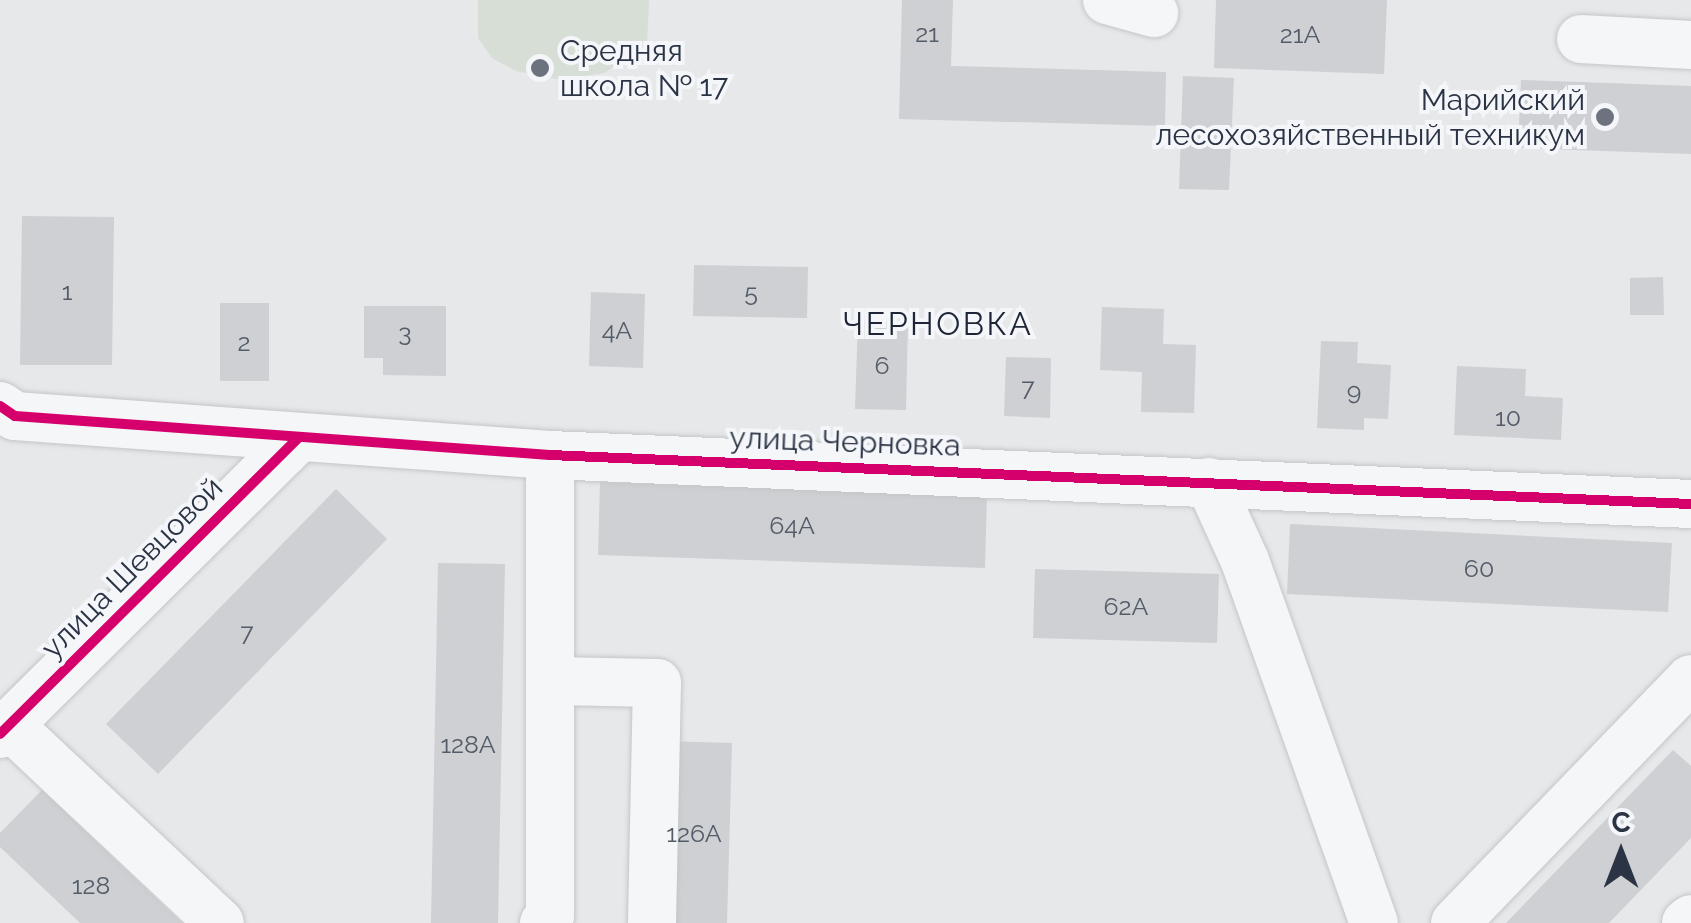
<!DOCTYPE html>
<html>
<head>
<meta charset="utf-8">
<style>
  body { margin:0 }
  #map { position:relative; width:1691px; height:923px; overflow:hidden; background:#e6e8ea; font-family:Raleway,sans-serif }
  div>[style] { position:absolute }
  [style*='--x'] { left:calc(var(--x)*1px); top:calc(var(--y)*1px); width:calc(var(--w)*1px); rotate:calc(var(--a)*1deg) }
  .green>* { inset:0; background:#d6ded6 }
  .building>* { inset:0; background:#ced0d3 }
  .roads { filter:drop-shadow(0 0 2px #c4c6c8) drop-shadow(0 0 2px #c4c6c8) }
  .minor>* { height:48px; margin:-24px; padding:0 24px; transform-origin:24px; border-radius:24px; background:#f5f6f7 }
  .cycleway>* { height:10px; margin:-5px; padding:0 5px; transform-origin:5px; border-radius:5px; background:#d6006c }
  .dots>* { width:28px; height:28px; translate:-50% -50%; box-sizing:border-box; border:5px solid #f4f6f9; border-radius:50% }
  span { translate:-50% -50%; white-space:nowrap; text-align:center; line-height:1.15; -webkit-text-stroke:8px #f4f6f9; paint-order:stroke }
  .number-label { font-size:25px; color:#545c69 }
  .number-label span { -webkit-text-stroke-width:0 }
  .poi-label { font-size:30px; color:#2b3445 }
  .left { translate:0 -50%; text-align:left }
  .right { translate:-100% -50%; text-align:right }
  .street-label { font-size:30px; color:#2b3445 }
  .neighbourhood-label { font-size:32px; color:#1d2536; letter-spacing:2.5px }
  .north { position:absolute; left:1571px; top:803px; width:100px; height:100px; -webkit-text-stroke:8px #f4f6f9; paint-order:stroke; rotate:0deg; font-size:28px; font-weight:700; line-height:40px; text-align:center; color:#2b3445 }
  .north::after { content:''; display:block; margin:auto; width:35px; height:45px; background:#2b3445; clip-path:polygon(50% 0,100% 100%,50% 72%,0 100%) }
</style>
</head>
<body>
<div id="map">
  <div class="green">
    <div style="clip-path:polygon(478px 0,649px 0,647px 46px,604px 73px,562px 80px,516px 71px,492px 58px,478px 38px)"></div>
  </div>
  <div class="building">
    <div style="clip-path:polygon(902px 0,953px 0,951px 66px,1166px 72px,1165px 126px,899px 119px)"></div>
    <div style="clip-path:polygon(1216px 0,1387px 0,1384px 74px,1214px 68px)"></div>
    <div style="clip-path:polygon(1183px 76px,1234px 78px,1229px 190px,1179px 189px)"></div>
    <div style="clip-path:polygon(1521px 80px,1691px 86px,1691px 154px,1518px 148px)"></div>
    <div style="clip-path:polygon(22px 216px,114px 217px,112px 365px,20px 365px)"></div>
    <div style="clip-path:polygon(694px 265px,808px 267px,807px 318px,693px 316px)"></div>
    <div style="clip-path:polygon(1663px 277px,1664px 315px,1630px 315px,1630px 278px)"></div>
    <div style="clip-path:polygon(591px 292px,645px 294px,643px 368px,589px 366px)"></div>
    <div style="clip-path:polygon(220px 303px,269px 303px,269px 381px,220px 381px)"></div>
    <div style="clip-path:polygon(364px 306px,446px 306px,446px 376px,383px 375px,383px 358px,364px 358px)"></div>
    <div style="clip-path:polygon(1102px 307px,1164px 309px,1163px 344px,1196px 345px,1194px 413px,1141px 412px,1142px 372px,1100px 370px)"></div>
    <div style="clip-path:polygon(858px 320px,908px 322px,906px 410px,855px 409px)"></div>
    <div style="clip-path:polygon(1321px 341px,1358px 342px,1357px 363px,1391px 365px,1388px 419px,1364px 418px,1364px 430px,1317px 428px)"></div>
    <div style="clip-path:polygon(1006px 357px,1051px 358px,1050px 418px,1004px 416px)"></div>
    <div style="clip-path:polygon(1457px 366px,1526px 369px,1525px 396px,1563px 398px,1561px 440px,1454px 435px)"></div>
    <div style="clip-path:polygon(600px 482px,987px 495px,985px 568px,598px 555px)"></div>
    <div style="clip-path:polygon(336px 489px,387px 539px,158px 774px,106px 724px)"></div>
    <div style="clip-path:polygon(1290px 524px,1672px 543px,1668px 612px,1287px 594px)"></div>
    <div style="clip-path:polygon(438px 563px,505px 564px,498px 923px,431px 923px)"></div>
    <div style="clip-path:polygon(1035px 569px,1219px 574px,1217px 643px,1033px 638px)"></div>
    <div style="clip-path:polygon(661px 741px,732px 743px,727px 923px,656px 923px)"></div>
    <div style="clip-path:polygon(1673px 750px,1691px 766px,1691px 838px,1609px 923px,1506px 923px)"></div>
    <div style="clip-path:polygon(42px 790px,182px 923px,80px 923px,0 847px,0 833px)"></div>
  </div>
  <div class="roads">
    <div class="minor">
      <div style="--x:1107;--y:0;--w:49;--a:15.5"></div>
      <div style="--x:1581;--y:39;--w:110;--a:3.1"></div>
      <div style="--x:0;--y:406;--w:18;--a:34"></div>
      <div style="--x:15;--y:416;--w:536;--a:4.17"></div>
      <div style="--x:550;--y:455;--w:1142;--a:2.46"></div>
      <div style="--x:1209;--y:482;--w:87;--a:65.5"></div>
      <div style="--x:1245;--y:561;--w:384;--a:70.4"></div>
      <div style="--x:553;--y:681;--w:104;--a:1.1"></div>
      <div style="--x:657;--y:683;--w:240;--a:91.2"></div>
      <div style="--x:9;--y:725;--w:289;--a:43.2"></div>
      <div style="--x:0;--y:734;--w:421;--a:-44.8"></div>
      <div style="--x:544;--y:923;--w:9;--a:-49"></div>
      <div style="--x:550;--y:916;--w:461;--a:-90"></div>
      <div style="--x:1455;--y:923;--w:339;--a:-46"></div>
      <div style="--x:1686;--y:923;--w:6;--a:-39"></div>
    </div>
  </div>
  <div class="cycleway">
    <div style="--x:0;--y:406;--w:18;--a:34"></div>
    <div style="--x:15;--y:416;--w:536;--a:4.17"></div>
    <div style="--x:550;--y:455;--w:1142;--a:2.46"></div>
    <div style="--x:0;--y:734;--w:421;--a:-44.8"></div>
  </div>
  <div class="dots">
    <div style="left:540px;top:68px;background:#6c737f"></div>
    <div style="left:1605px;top:117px;background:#6c737f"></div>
  </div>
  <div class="number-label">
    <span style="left:927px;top:33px">21</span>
    <span style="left:1300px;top:34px">21А</span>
    <span style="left:67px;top:291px">1</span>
    <span style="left:751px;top:292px">5</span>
    <span style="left:617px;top:330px">4А</span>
    <span style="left:405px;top:332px">3</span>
    <span style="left:244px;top:342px">2</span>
    <span style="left:882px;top:365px">6</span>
    <span style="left:1028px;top:387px">7</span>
    <span style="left:1354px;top:391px">9</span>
    <span style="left:1508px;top:417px">10</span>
    <span style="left:792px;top:525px">64А</span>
    <span style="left:1479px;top:568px">60</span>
    <span style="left:1126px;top:606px">62А</span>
    <span style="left:247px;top:632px">7</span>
    <span style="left:468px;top:744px">128А</span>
    <span style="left:694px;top:833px">126А</span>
    <span style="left:91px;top:885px">128</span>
  </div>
  <div class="poi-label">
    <span class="left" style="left:560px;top:68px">Средняя<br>школа № 17</span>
    <span class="right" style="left:1585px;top:117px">Марийский<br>лесохозяйственный техникум</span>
  </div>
  <div class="street-label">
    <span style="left:845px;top:442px;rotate:2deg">улица Черновка</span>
    <span style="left:132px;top:568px;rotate:-45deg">улица Шевцовой</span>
  </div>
  <div class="neighbourhood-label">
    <span style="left:938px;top:324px">ЧЕРНОВКА</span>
  </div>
  <div class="north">С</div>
</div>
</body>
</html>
